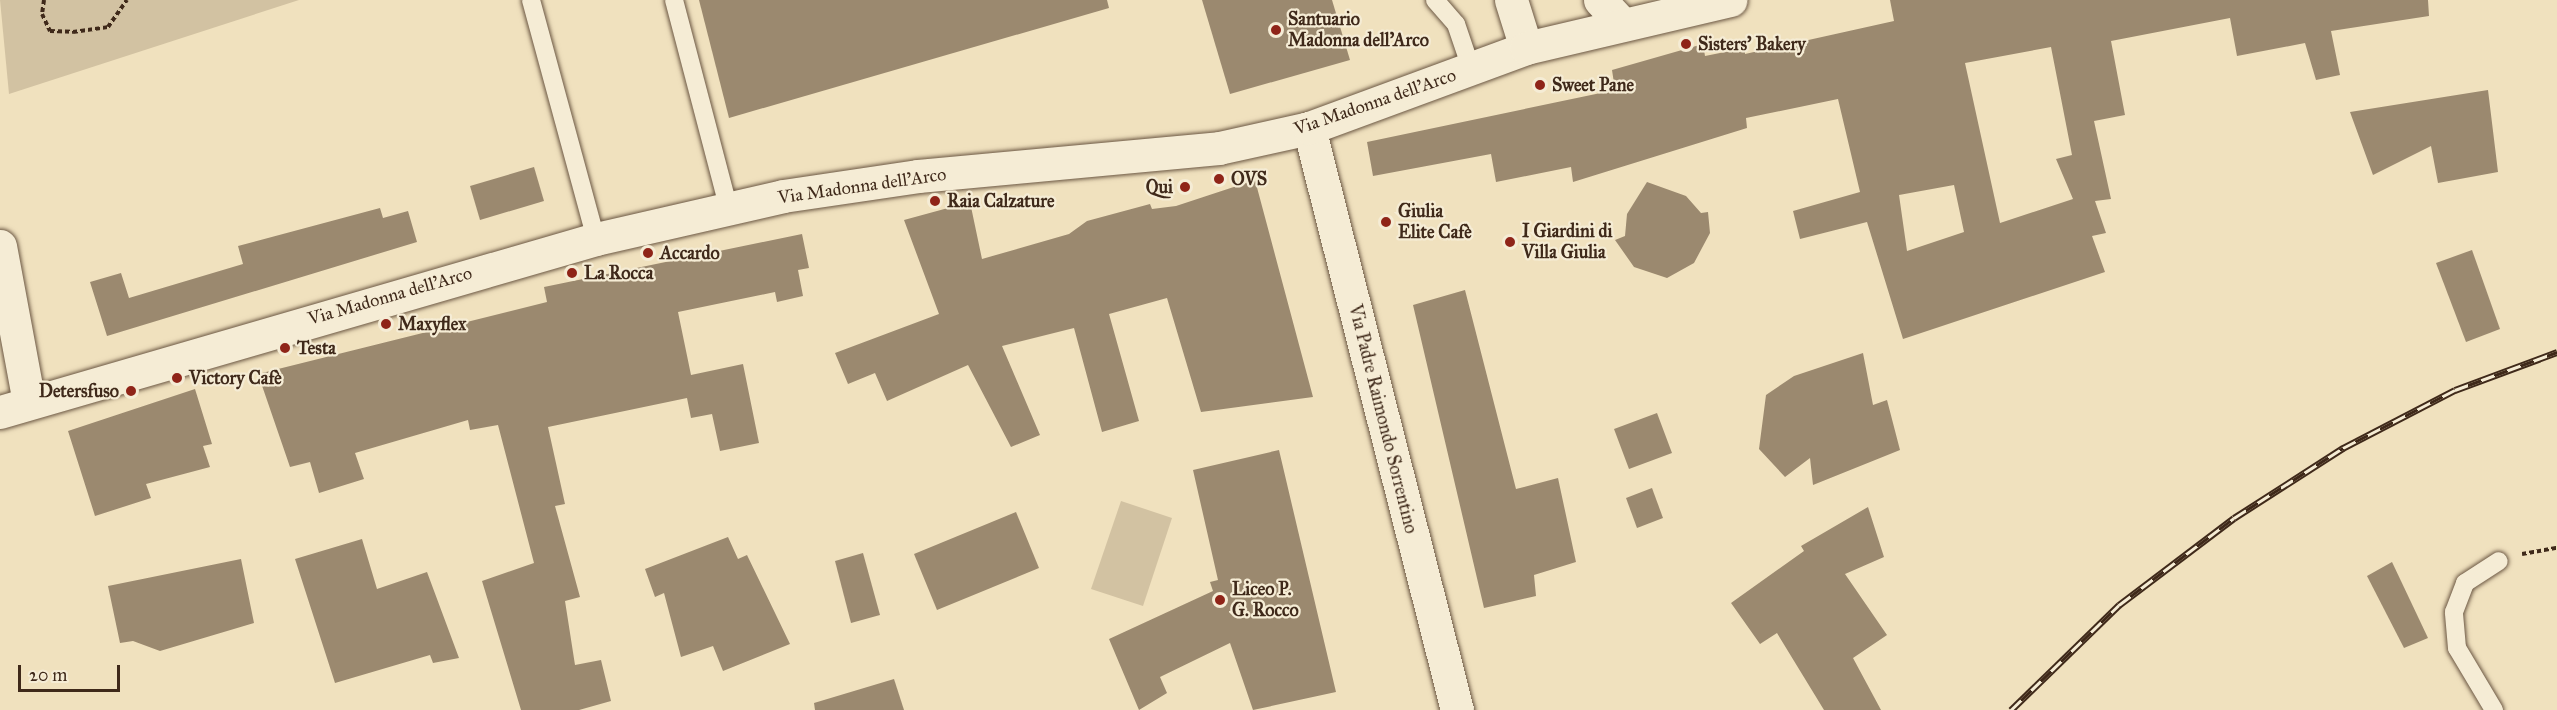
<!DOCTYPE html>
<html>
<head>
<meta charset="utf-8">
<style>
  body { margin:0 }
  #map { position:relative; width:2557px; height:710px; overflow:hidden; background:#f0e1be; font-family:"IM FELL Great Primer",serif }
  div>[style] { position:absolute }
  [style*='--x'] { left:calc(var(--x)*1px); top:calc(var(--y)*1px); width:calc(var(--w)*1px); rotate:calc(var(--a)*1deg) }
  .green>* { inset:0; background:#d2c2a2 }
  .building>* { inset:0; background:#9b896f }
  .path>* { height:4px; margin-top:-2px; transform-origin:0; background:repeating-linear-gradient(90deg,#3f291a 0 4.5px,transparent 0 7.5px) }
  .roads { filter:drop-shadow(0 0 2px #6b5743) drop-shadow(0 0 2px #6b5743) }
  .lane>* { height:18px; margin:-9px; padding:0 9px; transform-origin:9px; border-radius:9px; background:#f5ecd5 }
  .street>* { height:33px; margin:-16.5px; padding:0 16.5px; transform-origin:16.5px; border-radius:16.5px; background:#f5ecd5 }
  .secondary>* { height:33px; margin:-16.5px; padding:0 16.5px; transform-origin:16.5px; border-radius:16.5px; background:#f5ecd5 }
  .rail>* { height:7px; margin-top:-3.5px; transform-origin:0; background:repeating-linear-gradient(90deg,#f5ecd5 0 14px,#3f291a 0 28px); box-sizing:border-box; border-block:2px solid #3f291a }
  .dots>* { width:16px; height:16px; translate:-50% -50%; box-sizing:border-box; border:3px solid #f5ecd5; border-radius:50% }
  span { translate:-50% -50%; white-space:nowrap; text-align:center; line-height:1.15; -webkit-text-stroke:4.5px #f5ecd5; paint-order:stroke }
  .poi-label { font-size:18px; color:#3f291a; font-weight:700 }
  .left { translate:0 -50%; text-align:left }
  .right { translate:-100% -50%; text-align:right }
  .street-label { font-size:18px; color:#3f291a }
  .scale { position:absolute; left:18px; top:665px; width:102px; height:27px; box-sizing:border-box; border:3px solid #3f291a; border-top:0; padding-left:8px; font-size:18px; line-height:21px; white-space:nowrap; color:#3f291a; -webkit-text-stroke:4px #f5ecd5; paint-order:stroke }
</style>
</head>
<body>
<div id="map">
  <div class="green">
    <div style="clip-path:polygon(0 0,299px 0,9px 94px)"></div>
    <div style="clip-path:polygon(1121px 501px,1172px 518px,1143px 606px,1091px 589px)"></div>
  </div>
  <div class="building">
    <div style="clip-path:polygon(699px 0,1107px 0,1109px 8px,729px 118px)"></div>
    <div style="clip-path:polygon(1202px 0,1332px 0,1350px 60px,1230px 94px)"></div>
    <div style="clip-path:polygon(evenodd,1890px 0,2428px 0,2429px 16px,2331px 31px,2340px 75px,2316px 80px,2305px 43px,2237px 56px,2230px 18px,2111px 41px,2125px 115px,2094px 121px,2111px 199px,2095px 201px,2106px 233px,2092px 236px,2105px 272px,1903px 339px,1867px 222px,1800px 239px,1793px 211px,1860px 192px,1838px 99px,1746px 118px,1747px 128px,1573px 182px,1571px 167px,1496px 182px,1491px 154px,1373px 176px,1367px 142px,1615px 90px,1612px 70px,1703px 44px,1705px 56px,1745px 48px,1745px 54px,1894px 21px,1890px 0,2051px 47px,2072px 155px,2056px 159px,2073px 199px,2000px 223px,1965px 63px,2051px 47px,1890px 0,1954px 185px,1964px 232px,1907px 251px,1899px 195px,1954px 185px)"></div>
    <div style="clip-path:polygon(2488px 90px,2498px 172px,2438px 183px,2431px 146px,2373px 175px,2350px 112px)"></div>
    <div style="clip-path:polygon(534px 167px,544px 201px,480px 220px,470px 186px)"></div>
    <div style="clip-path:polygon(1255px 180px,1313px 397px,1201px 412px,1167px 298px,1109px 314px,1139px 421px,1102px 432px,1074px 328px,1002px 346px,1040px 435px,1011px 447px,968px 365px,887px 401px,875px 373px,848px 384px,835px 353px,939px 314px,904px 220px,970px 202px,982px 259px,1069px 234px,1087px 221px,1150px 204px,1152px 209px,1176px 206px)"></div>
    <div style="clip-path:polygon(1647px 182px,1686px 196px,1701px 213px,1708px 212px,1710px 233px,1694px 263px,1667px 278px,1634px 267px,1615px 240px,1625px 236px,1627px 214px)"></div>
    <div style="clip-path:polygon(380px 208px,383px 218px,408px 211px,417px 242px,107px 336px,90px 282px,121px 273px,129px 298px,243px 264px,238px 246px)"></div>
    <div style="clip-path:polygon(802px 234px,809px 268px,798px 270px,803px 296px,777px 302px,775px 292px,678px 312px,691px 375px,743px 364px,759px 443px,720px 451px,712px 414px,691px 418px,687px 398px,548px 427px,565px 504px,555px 506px,580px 597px,565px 601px,575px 665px,601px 660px,611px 701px,579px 710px,521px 710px,482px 581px,534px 563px,498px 425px,470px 430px,468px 420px,355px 453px,364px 479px,319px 493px,310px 462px,290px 467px,258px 374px,547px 302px,544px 287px)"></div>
    <div style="clip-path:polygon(2472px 250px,2500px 329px,2466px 342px,2436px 263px)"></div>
    <div style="clip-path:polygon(1465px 290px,1516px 489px,1558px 478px,1576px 562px,1534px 575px,1536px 596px,1484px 608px,1413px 305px)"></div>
    <div style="clip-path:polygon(1863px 353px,1873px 405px,1887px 400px,1900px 450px,1813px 485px,1810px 458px,1785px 477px,1759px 449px,1766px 395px,1794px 376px)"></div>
    <div style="clip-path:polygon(195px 389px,212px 444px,203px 446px,210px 467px,146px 484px,151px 498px,95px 516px,68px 431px)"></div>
    <div style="clip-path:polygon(1657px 413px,1672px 453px,1629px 469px,1614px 429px)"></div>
    <div style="clip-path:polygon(1279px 450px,1336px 692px,1253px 710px,1230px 643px,1160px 677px,1167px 693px,1139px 710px,1109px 639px,1213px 591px,1210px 582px,1218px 580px,1193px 470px)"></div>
    <div style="clip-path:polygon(1652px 488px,1663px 518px,1637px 528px,1626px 498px)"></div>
    <div style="clip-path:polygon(1868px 507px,1884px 557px,1845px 574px,1887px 635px,1853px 658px,1881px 710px,1824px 710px,1777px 633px,1760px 644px,1731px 603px,1804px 551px,1801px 546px)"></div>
    <div style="clip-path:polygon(1016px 512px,1039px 568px,937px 610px,914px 554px)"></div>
    <div style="clip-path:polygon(728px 537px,738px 559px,747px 555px,790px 644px,723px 671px,713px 646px,681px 657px,664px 593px,655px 597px,645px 569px)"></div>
    <div style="clip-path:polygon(362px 539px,377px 589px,427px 572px,459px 658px,433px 663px,430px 655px,335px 683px,295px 559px)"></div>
    <div style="clip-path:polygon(863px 553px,880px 615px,851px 623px,835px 561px)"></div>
    <div style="clip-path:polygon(241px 559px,254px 623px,160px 651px,133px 641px,120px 643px,108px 586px)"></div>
    <div style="clip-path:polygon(2392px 562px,2428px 638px,2404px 648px,2367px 576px)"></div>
    <div style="clip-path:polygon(894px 679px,904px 710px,815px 710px,814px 703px)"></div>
  </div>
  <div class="path">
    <div style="--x:44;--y:0;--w:14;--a:98"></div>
    <div style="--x:42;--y:14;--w:19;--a:65"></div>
    <div style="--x:50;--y:31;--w:23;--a:2"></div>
    <div style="--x:73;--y:32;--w:35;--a:-8"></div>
    <div style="--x:108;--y:27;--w:33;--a:-55"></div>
    <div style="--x:2522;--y:554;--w:36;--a:-10"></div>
  </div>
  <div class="roads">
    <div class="lane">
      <div style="--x:531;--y:0;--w:248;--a:74.8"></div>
      <div style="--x:674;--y:0;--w:216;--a:75.3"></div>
      <div style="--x:1435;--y:0;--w:32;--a:49"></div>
      <div style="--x:1456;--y:24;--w:46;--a:71.2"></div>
      <div style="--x:2494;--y:710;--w:72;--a:-120.8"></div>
      <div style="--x:2457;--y:648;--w:36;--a:-95"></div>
      <div style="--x:2454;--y:612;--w:31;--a:-69"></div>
      <div style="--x:2465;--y:583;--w:40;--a:-32.9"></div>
    </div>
    <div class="street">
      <div style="--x:1309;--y:128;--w:601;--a:75.73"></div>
      <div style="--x:0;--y:246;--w:159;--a:79.5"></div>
    </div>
    <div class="secondary">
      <div style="--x:1511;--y:0;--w:50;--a:72.6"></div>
      <div style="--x:1600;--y:0;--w:33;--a:47"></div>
      <div style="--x:0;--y:412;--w:621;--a:-16.19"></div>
      <div style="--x:596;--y:239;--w:192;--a:-12.9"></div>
      <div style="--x:783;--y:196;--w:136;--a:-8.4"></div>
      <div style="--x:918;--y:176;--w:302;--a:-5.3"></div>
      <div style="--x:1219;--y:148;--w:92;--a:-12.5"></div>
      <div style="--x:1309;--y:128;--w:231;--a:-20.2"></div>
      <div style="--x:1526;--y:48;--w:210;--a:-13.2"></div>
    </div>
  </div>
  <div class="rail">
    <div style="--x:2011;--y:710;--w:151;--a:-44.2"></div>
    <div style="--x:2119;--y:605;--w:144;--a:-37.1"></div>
    <div style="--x:2234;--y:518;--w:130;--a:-32.7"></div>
    <div style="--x:2343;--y:448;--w:126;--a:-27.4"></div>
    <div style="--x:2455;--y:390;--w:109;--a:-20.4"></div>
  </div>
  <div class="dots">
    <div style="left:1276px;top:30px;background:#8f2418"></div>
    <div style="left:1686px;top:44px;background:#8f2418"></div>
    <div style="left:1540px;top:85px;background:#8f2418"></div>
    <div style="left:1219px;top:179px;background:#8f2418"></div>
    <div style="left:1185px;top:187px;background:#8f2418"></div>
    <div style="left:935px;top:201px;background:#8f2418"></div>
    <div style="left:1386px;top:222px;background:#8f2418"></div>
    <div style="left:1510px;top:242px;background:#8f2418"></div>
    <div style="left:648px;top:253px;background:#8f2418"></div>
    <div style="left:572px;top:273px;background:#8f2418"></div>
    <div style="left:386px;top:324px;background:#8f2418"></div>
    <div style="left:285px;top:348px;background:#8f2418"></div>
    <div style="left:177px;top:378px;background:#8f2418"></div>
    <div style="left:131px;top:391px;background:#8f2418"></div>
    <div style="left:1220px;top:600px;background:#8f2418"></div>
  </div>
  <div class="poi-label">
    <span class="left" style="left:1288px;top:30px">Santuario<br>Madonna dell'Arco</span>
    <span class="left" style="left:1698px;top:44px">Sisters' Bakery</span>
    <span class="left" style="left:1552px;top:85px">Sweet Pane</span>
    <span class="left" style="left:1231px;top:179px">OVS</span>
    <span class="right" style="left:1173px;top:187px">Qui</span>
    <span class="left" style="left:947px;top:201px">Raia Calzature</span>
    <span class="left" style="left:1398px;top:222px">Giulia<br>Elite Cafè</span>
    <span class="left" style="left:1522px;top:242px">I Giardini di<br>Villa Giulia</span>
    <span class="left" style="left:660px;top:253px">Accardo</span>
    <span class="left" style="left:584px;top:273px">La Rocca</span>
    <span class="left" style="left:398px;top:324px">Maxyflex</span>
    <span class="left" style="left:297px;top:348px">Testa</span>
    <span class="left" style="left:189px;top:378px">Victory Cafè</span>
    <span class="right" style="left:119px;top:391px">Detersfuso</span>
    <span class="left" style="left:1232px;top:600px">Liceo P.<br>G. Rocco</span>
  </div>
  <div class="street-label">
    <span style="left:1375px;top:102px;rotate:-19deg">Via Madonna dell'Arco</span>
    <span style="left:862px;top:186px;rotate:-8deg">Via Madonna dell'Arco</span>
    <span style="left:390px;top:296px;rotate:-16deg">Via Madonna dell'Arco</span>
    <span style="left:1383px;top:419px;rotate:76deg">Via Padre Raimondo Sorrentino</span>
  </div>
  <div class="scale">20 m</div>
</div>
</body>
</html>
